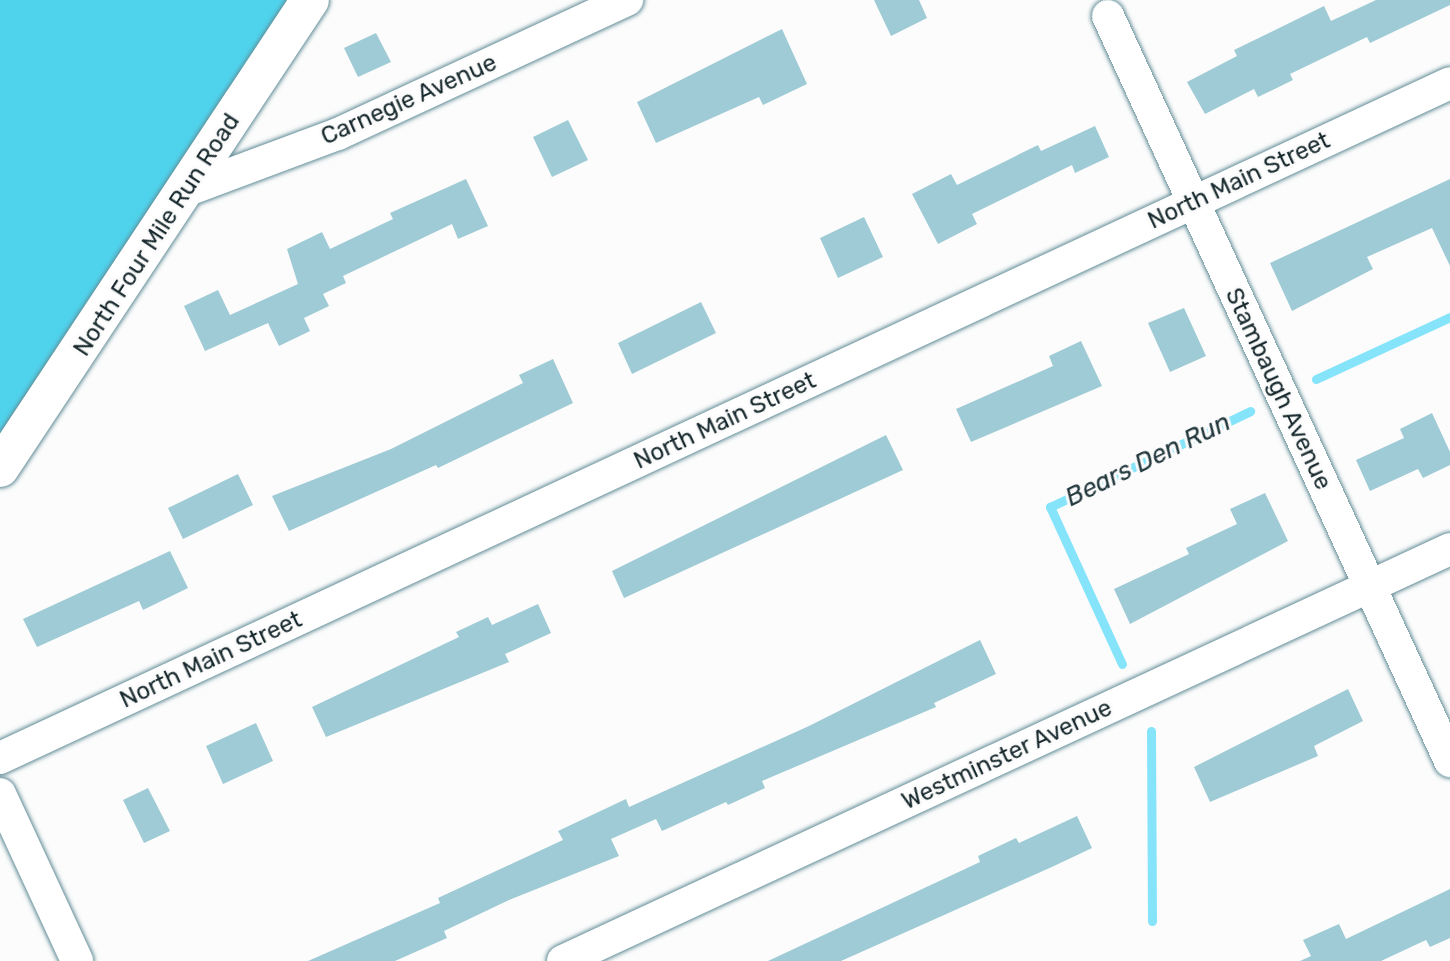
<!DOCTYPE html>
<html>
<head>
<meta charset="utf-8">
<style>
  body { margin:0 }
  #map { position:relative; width:1450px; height:961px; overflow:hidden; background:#fcfcfc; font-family:Rubik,sans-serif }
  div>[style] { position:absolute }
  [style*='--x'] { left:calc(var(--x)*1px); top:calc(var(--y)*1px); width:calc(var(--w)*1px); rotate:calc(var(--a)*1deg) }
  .forest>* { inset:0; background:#4fd3ed }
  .stream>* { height:9px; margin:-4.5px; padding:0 4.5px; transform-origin:4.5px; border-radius:4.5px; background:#85e4f9 }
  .building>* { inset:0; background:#9ecbd5 }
  .roads { filter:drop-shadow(0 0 2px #628d97) drop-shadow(0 0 2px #628d97) }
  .minor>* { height:32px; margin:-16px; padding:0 16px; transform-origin:16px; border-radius:16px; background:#fff }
  .tertiary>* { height:38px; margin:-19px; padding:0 19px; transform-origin:19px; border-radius:19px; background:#fff }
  span { translate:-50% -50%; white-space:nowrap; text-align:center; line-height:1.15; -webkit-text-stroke:6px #fcfcfc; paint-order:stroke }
  .street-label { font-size:24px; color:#17292d }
  .water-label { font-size:26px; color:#22383d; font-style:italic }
</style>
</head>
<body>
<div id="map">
  <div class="forest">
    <div style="clip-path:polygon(0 0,310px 0,0 468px)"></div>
  </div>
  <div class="stream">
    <div style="--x:1316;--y:379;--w:148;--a:-24.8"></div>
    <div style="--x:1122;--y:664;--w:173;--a:-114.6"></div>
    <div style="--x:1050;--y:507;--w:222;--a:-25.6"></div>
    <div style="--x:1151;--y:731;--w:190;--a:89.7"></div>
  </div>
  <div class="building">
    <div style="clip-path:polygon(874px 0,919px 0,927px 18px,891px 36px)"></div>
    <div style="clip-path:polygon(1376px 0,1450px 0,1450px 5px,1370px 43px,1367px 37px,1290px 74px,1293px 80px,1258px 97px,1254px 89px,1205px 114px,1187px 82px,1237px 56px,1234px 50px,1324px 6px,1331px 21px)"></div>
    <div style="clip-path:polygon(782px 29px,807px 84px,763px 105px,759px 97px,656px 143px,637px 102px)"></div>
    <div style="clip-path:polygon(376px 33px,391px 62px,358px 77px,344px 48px)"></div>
    <div style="clip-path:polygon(568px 120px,588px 160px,552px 177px,533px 137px)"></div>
    <div style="clip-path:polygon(1095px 126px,1109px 157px,1075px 173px,1072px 165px,972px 214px,977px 224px,938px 244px,912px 194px,951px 174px,957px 185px,1038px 145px,1041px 151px)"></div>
    <div style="clip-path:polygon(466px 179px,488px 226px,458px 239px,452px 224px,343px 276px,346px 283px,323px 294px,329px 306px,304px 318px,310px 331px,279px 346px,268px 323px,205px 351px,184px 306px,218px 290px,230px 315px,298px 284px,287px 249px,322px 232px,330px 249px,393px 219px,390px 213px)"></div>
    <div style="clip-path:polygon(1450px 179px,1450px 266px,1432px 228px,1367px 257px,1373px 269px,1292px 311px,1270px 263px)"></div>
    <div style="clip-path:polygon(864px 217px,883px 257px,838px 278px,820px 238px)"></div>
    <div style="clip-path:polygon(701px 302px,716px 333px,632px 374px,618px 343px)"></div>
    <div style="clip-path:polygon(1184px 308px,1206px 356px,1170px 372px,1148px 323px)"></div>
    <div style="clip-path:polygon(1081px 341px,1102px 386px,971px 442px,956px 409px,1053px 366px,1049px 356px)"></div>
    <div style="clip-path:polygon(553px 359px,573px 403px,438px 468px,436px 465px,289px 531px,272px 496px,391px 449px,523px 383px,519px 375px)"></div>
    <div style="clip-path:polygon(1432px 413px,1450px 452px,1450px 465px,1423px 478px,1418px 469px,1370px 491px,1356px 460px,1404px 438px,1400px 429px)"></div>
    <div style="clip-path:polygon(886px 435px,903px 470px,624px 598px,612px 571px)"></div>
    <div style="clip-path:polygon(238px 474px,253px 505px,183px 539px,168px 508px)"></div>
    <div style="clip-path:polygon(1265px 493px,1288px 541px,1130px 624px,1114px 589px,1189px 554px,1186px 548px,1237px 524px,1230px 509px)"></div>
    <div style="clip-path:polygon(170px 551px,188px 588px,143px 610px,139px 601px,37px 647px,23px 619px)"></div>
    <div style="clip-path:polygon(538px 604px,551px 633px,505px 654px,509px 662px,326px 737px,312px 707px,459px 637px,456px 632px,488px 617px,492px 625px)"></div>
    <div style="clip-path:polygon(980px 640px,996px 674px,934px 703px,936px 707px,762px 781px,765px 788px,728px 805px,726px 802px,662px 831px,656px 819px,611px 839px,619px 856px,509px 900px,444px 931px,447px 938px,395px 961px,308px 961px,440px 903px,438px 898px,563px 840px,558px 831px,626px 799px,629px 807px,809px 726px)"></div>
    <div style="clip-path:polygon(1348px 689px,1363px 721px,1314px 746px,1318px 756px,1210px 802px,1194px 767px)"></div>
    <div style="clip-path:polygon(256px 723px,273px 761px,223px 784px,206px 746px)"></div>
    <div style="clip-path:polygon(148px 788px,170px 831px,144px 843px,123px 800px)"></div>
    <div style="clip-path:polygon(1077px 816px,1092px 848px,1054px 866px,841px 961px,768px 961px,980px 862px,978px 856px,1016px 838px,1019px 843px)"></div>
    <div style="clip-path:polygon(1450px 889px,1450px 938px,1430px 947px,1426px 940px,1381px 961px,1300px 961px,1311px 956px,1303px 940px,1339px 924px,1346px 939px)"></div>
  </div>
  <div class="roads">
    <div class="minor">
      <div style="--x:1108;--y:16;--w:820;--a:65.34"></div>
      <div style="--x:188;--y:190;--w:160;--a:-20.5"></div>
      <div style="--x:338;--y:134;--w:319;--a:-24.9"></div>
      <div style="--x:0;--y:758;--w:1599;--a:-24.96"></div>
      <div style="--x:0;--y:794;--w:184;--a:65.2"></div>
      <div style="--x:563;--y:961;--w:978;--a:-24.91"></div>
    </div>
    <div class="tertiary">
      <div style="--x:0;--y:468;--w:561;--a:-56.48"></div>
    </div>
  </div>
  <div class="street-label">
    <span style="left:409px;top:100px;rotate:-24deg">Carnegie Avenue</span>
    <span style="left:1239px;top:181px;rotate:-25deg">North Main Street</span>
    <span style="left:157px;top:235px;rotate:-57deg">North Four Mile Run Road</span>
    <span style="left:1278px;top:389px;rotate:65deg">Stambaugh Avenue</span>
    <span style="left:725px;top:421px;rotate:-25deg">North Main Street</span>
    <span style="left:211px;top:660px;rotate:-25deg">North Main Street</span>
    <span style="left:1007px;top:755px;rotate:-25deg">Westminster Avenue</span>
  </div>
  <div class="water-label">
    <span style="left:1148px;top:460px;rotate:-26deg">Bears Den Run</span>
  </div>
</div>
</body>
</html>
